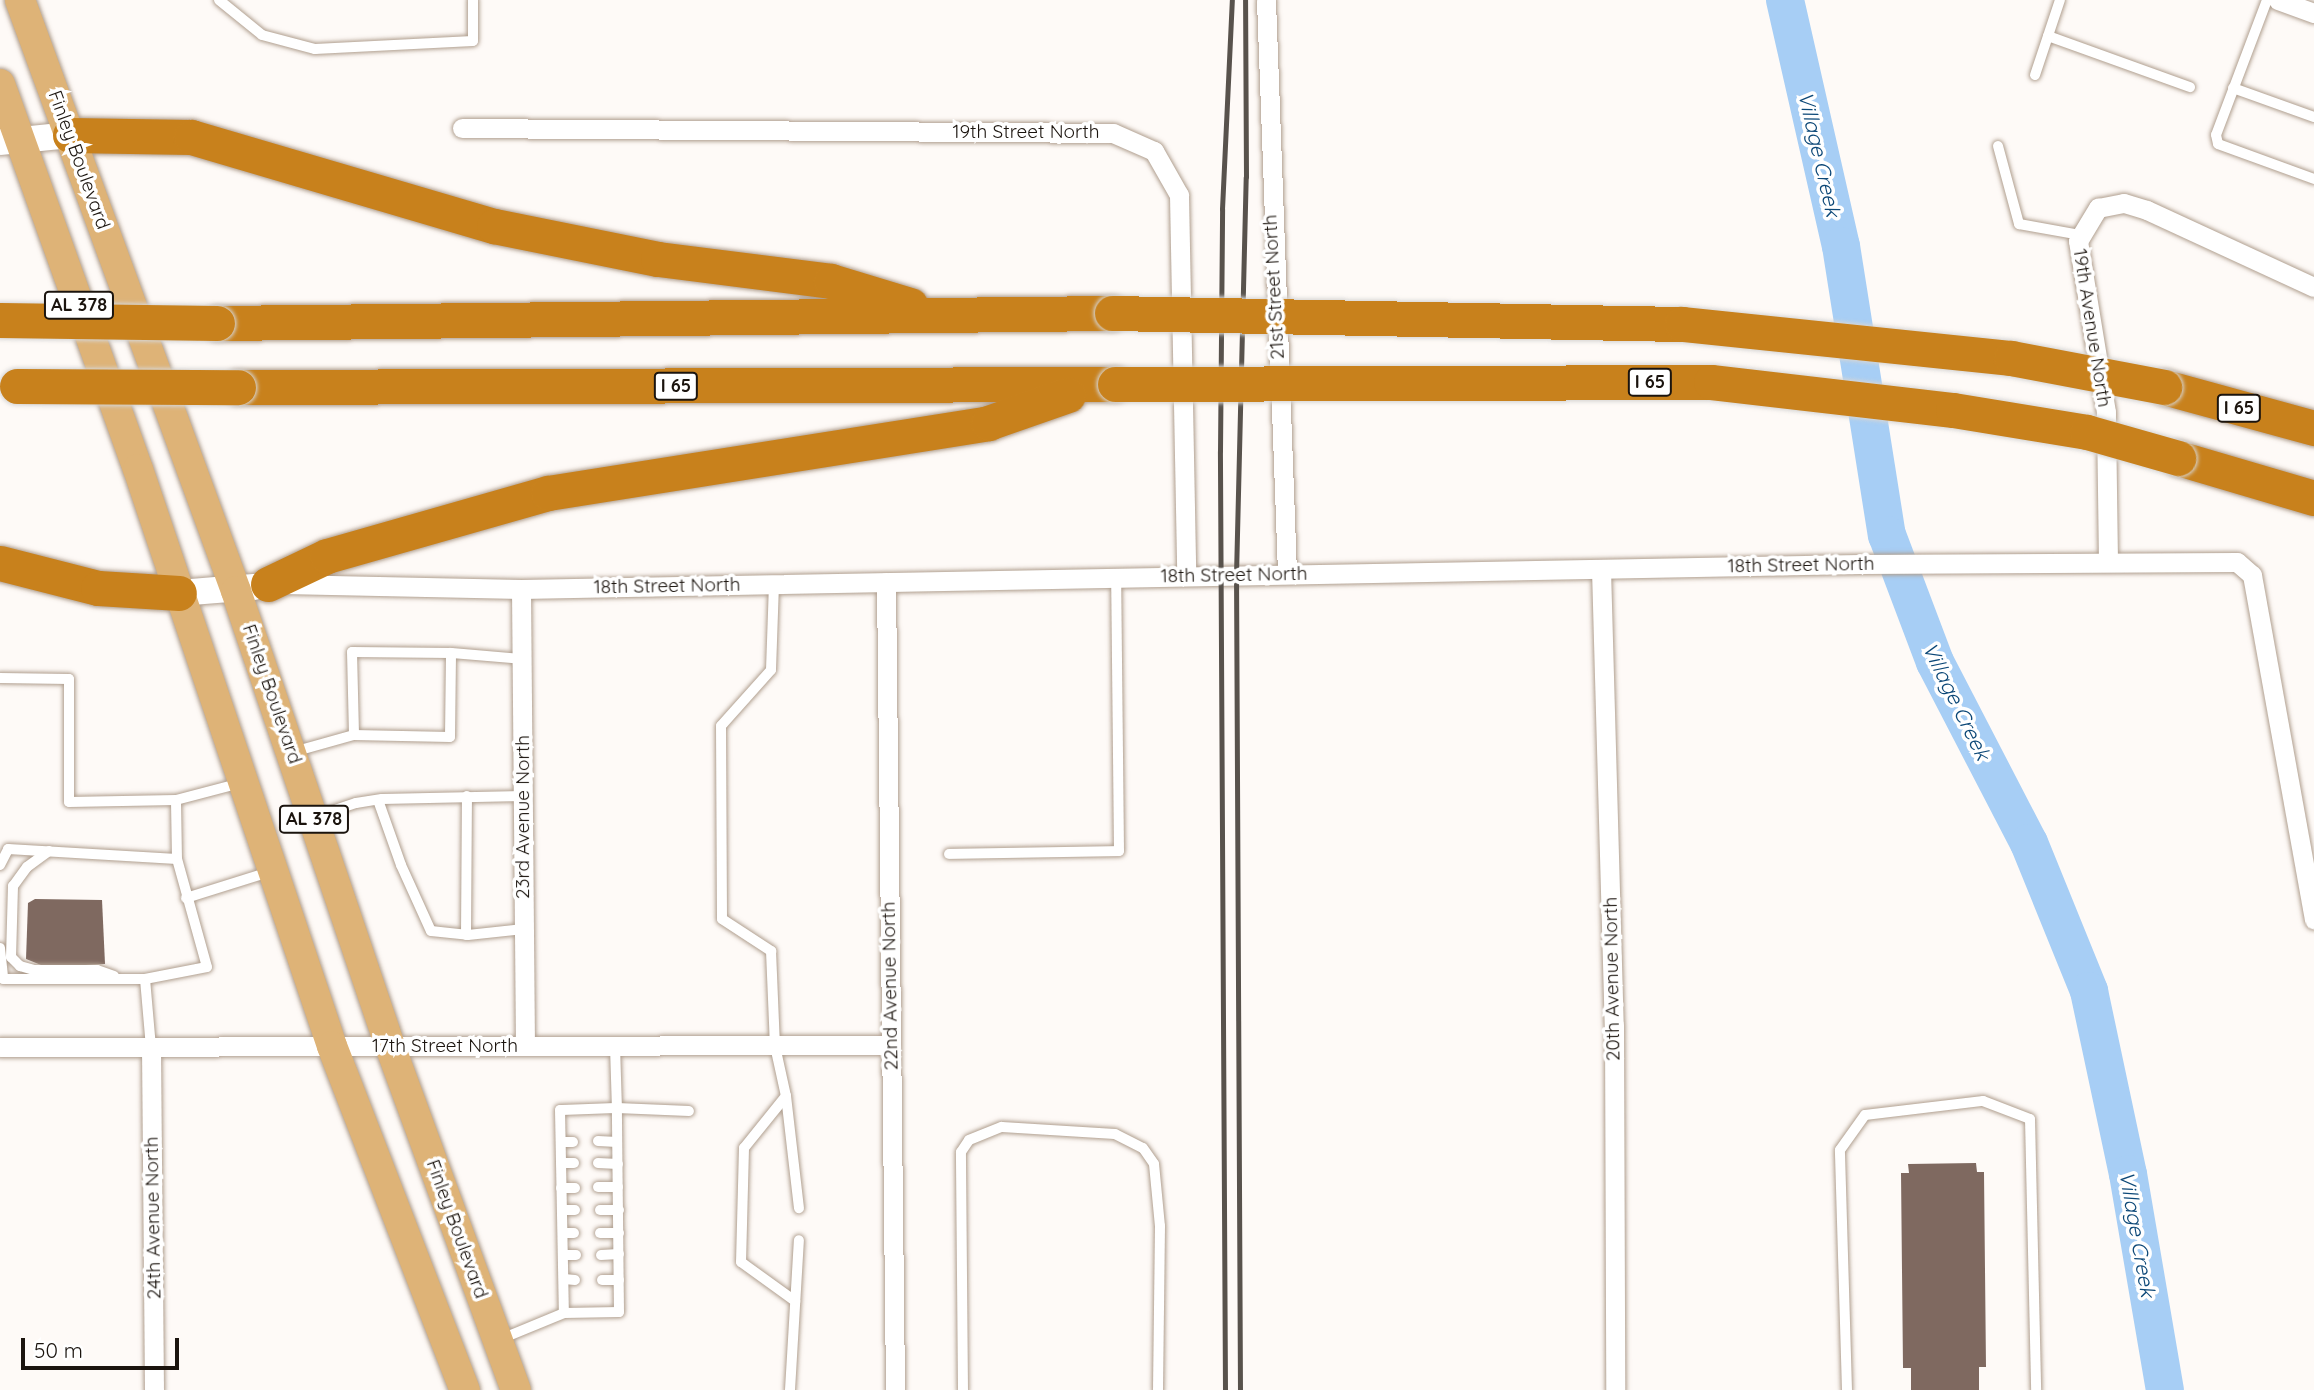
<!DOCTYPE html>
<html>
<head>
<meta charset="utf-8">
<style>
  body { margin:0 }
  #map { position:relative; width:2314px; height:1390px; overflow:hidden; background:#fefaf7; font-family:Quicksand,sans-serif }
  div>[style] { position:absolute }
  [style*='--x'] { left:calc(var(--x)*1px); top:calc(var(--y)*1px); width:calc(var(--w)*1px); rotate:calc(var(--a)*1deg) }
  .river>* { height:38px; margin:-19px; padding:0 19px; transform-origin:19px; border-radius:19px; background:#a7cef5 }
  .building>* { inset:0; background:#7f6960 }
  .roads { filter:drop-shadow(0 0 2px #b09f8f) drop-shadow(0 0 2px #b09f8f) }
  .service>* { height:10px; margin:-5px; padding:0 5px; transform-origin:5px; border-radius:5px; background:#fff }
  .minor>* { height:19px; margin:-9.5px; padding:0 9.5px; transform-origin:9.5px; border-radius:9.5px; background:#fff }
  .secondary>* { height:26px; margin:-13px; padding:0 13px; transform-origin:13px; border-radius:13px; background:#fff }
  .primary>* { height:30px; margin:-15px; padding:0 15px; transform-origin:15px; border-radius:15px; background:#deb377 }
  .motorway>* { height:35px; margin:-17.5px; padding:0 17.5px; transform-origin:17.5px; border-radius:17.5px; background:#c8811c }
  .rail>* { height:5px; margin:-2.5px; padding:0 2.5px; transform-origin:2.5px; border-radius:2.5px; background:#58524c }
  .bridges { filter:drop-shadow(0 0 2px #d6d5d4) drop-shadow(0 0 2px #d6d5d4) }
  .motorway-bridge>* { height:35px; margin:-17.5px; padding:0 17.5px; transform-origin:17.5px; border-radius:17.5px; background:#c8811c }
  span { translate:-50% -50%; white-space:nowrap; text-align:center; line-height:1.15; -webkit-text-stroke:7px #fff; paint-order:stroke }
  .shield-label span { padding:2px 5px; background:#fff; border:2px solid; border-radius:5px; -webkit-text-stroke-width:0 }
  .shield-label { font-size:18px; color:#1b140e; font-weight:700 }
  .street-label { font-size:19px; color:#1b140e }
  .water-label { font-size:21px; color:#0b4777; font-style:italic }
  .scale { position:absolute; left:21px; top:1338px; width:158px; height:32px; box-sizing:border-box; border:4px solid #1b140e; border-top:0; padding-left:9px; font-size:21px; line-height:24px; white-space:nowrap; color:#1b140e; -webkit-text-stroke:5px #fff; paint-order:stroke }
</style>
</head>
<body>
<div id="map">
  <div class="river">
    <div style="--x:1785;--y:0;--w:252;--a:77.2"></div>
    <div style="--x:1841;--y:246;--w:293;--a:81"></div>
    <div style="--x:1887;--y:535;--w:136;--a:69.3"></div>
    <div style="--x:1935;--y:662;--w:204;--a:62.6"></div>
    <div style="--x:2029;--y:843;--w:160;--a:67.9"></div>
    <div style="--x:2089;--y:991;--w:187;--a:78"></div>
    <div style="--x:2128;--y:1174;--w:219;--a:80.3"></div>
  </div>
  <div class="building">
    <div style="clip-path:polygon(35px 899px,102px 900px,105px 964px,46px 967px,26px 959px,28px 903px)"></div>
    <div style="clip-path:polygon(1976px 1163px,1977px 1172px,1984px 1172px,1986px 1367px,1979px 1367px,1979px 1390px,1911px 1390px,1911px 1368px,1903px 1368px,1901px 1173px,1909px 1173px,1908px 1164px)"></div>
  </div>
  <div class="roads">
    <div class="service">
      <div style="--x:219;--y:0;--w:55;--a:39.1"></div>
      <div style="--x:262;--y:35;--w:55;--a:14.8"></div>
      <div style="--x:315;--y:49;--w:158;--a:-2.9"></div>
      <div style="--x:473;--y:41;--w:41;--a:-90"></div>
      <div style="--x:2267;--y:0;--w:144;--a:110.7"></div>
      <div style="--x:2216;--y:135;--w:9;--a:77"></div>
      <div style="--x:2218;--y:144;--w:102;--a:20"></div>
      <div style="--x:2048;--y:36;--w:151;--a:19.8"></div>
      <div style="--x:2035;--y:75;--w:79;--a:-71.6"></div>
      <div style="--x:2233;--y:88;--w:86;--a:19.7"></div>
      <div style="--x:1998;--y:146;--w:81;--a:74.9"></div>
      <div style="--x:2019;--y:224;--w:63;--a:10.1"></div>
      <div style="--x:774;--y:584;--w:86;--a:92"></div>
      <div style="--x:771;--y:670;--w:75;--a:131.8"></div>
      <div style="--x:721;--y:726;--w:193;--a:89.7"></div>
      <div style="--x:722;--y:919;--w:59;--a:33.1"></div>
      <div style="--x:771;--y:951;--w:95;--a:87.6"></div>
      <div style="--x:775;--y:1046;--w:51;--a:77.6"></div>
      <div style="--x:786;--y:1096;--w:113;--a:83.4"></div>
      <div style="--x:451;--y:653;--w:71;--a:4.8"></div>
      <div style="--x:0;--y:678;--w:69;--a:0.8"></div>
      <div style="--x:69;--y:679;--w:123;--a:90"></div>
      <div style="--x:69;--y:802;--w:107;--a:-1.1"></div>
      <div style="--x:293;--y:752;--w:63;--a:-15.6"></div>
      <div style="--x:354;--y:735;--w:96;--a:1.2"></div>
      <div style="--x:450;--y:737;--w:84;--a:-89.3"></div>
      <div style="--x:451;--y:653;--w:99;--a:-179.4"></div>
      <div style="--x:352;--y:652;--w:83;--a:88.6"></div>
      <div style="--x:378;--y:800;--w:69;--a:70.5"></div>
      <div style="--x:401;--y:865;--w:72;--a:65.6"></div>
      <div style="--x:431;--y:931;--w:37;--a:6"></div>
      <div style="--x:468;--y:935;--w:56;--a:-6.1"></div>
      <div style="--x:314;--y:817;--w:44;--a:-18.4"></div>
      <div style="--x:356;--y:803;--w:26;--a:-9"></div>
      <div style="--x:382;--y:799;--w:141;--a:-1.2"></div>
      <div style="--x:49;--y:851;--w:27;--a:144"></div>
      <div style="--x:27;--y:867;--w:24;--a:126"></div>
      <div style="--x:13;--y:886;--w:71;--a:91.6"></div>
      <div style="--x:11;--y:957;--w:13;--a:45"></div>
      <div style="--x:20;--y:966;--w:15;--a:16"></div>
      <div style="--x:34;--y:970;--w:63;--a:0"></div>
      <div style="--x:97;--y:970;--w:18;--a:19"></div>
      <div style="--x:949;--y:854;--w:170;--a:-1"></div>
      <div style="--x:1119;--y:851;--w:274;--a:-90.6"></div>
      <div style="--x:0;--y:865;--w:18;--a:-63"></div>
      <div style="--x:8;--y:849;--w:169;--a:3.4"></div>
      <div style="--x:186;--y:898;--w:87;--a:-17.4"></div>
      <div style="--x:466;--y:935;--w:139;--a:-89.6"></div>
      <div style="--x:0;--y:948;--w:31;--a:84"></div>
      <div style="--x:3;--y:979;--w:142;--a:0"></div>
      <div style="--x:145;--y:979;--w:63;--a:-11"></div>
      <div style="--x:207;--y:967;--w:112;--a:-105.5"></div>
      <div style="--x:177;--y:859;--w:59;--a:-91"></div>
      <div style="--x:176;--y:800;--w:67;--a:-14.7"></div>
      <div style="--x:145;--y:979;--w:68;--a:85"></div>
      <div style="--x:615;--y:1046;--w:62;--a:88.2"></div>
      <div style="--x:617;--y:1108;--w:72;--a:2.4"></div>
      <div style="--x:786;--y:1096;--w:67;--a:128.9"></div>
      <div style="--x:744;--y:1148;--w:114;--a:91.5"></div>
      <div style="--x:741;--y:1262;--w:67;--a:35.8"></div>
      <div style="--x:598;--y:1141;--w:19;--a:3"></div>
      <div style="--x:561;--y:1142;--w:12;--a:0"></div>
      <div style="--x:561;--y:1163;--w:13;--a:0"></div>
      <div style="--x:598;--y:1163;--w:20;--a:3"></div>
      <div style="--x:598;--y:1187;--w:20;--a:0"></div>
      <div style="--x:561;--y:1188;--w:14;--a:0"></div>
      <div style="--x:562;--y:1210;--w:13;--a:0"></div>
      <div style="--x:600;--y:1210;--w:19;--a:0"></div>
      <div style="--x:563;--y:1233;--w:11;--a:0"></div>
      <div style="--x:600;--y:1233;--w:19;--a:0"></div>
      <div style="--x:563;--y:1255;--w:13;--a:0"></div>
      <div style="--x:601;--y:1255;--w:18;--a:-3"></div>
      <div style="--x:564;--y:1279;--w:11;--a:5"></div>
      <div style="--x:602;--y:1280;--w:17;--a:0"></div>
      <div style="--x:501;--y:1339;--w:68;--a:-22.4"></div>
      <div style="--x:564;--y:1313;--w:55;--a:-1"></div>
      <div style="--x:619;--y:1312;--w:204;--a:-90.6"></div>
      <div style="--x:617;--y:1108;--w:57;--a:178"></div>
      <div style="--x:560;--y:1110;--w:203;--a:88.9"></div>
      <div style="--x:790;--y:1390;--w:150;--a:-86.6"></div>
      <div style="--x:963;--y:1390;--w:238;--a:-90.5"></div>
      <div style="--x:961;--y:1152;--w:14;--a:-56"></div>
      <div style="--x:969;--y:1140;--w:35;--a:-22"></div>
      <div style="--x:1002;--y:1127;--w:113;--a:3.5"></div>
      <div style="--x:1115;--y:1134;--w:31;--a:27"></div>
      <div style="--x:1143;--y:1148;--w:19;--a:55"></div>
      <div style="--x:1154;--y:1164;--w:62;--a:84.5"></div>
      <div style="--x:1160;--y:1226;--w:164;--a:90.7"></div>
      <div style="--x:1847;--y:1390;--w:240;--a:-91.7"></div>
      <div style="--x:1840;--y:1150;--w:43;--a:-54.5"></div>
      <div style="--x:1865;--y:1115;--w:119;--a:-6.8"></div>
      <div style="--x:1983;--y:1101;--w:50;--a:21"></div>
      <div style="--x:2030;--y:1119;--w:271;--a:88.7"></div>
    </div>
    <div class="minor">
      <div style="--x:1266;--y:0;--w:574;--a:87.9"></div>
      <div style="--x:2278;--y:0;--w:38;--a:20"></div>
      <div style="--x:462;--y:128;--w:651;--a:0.44"></div>
      <div style="--x:1113;--y:133;--w:45;--a:23.7"></div>
      <div style="--x:1154;--y:151;--w:51;--a:60.4"></div>
      <div style="--x:1179;--y:195;--w:381;--a:88.9"></div>
      <div style="--x:2108;--y:562;--w:150;--a:-90.8"></div>
      <div style="--x:2106;--y:412;--w:173;--a:-99.3"></div>
      <div style="--x:2078;--y:241;--w:39;--a:-59"></div>
      <div style="--x:2098;--y:208;--w:26;--a:-11"></div>
      <div style="--x:2124;--y:203;--w:24;--a:17"></div>
      <div style="--x:2147;--y:210;--w:184;--a:24.8"></div>
      <div style="--x:1601;--y:569;--w:456;--a:88.4"></div>
      <div style="--x:1614;--y:1025;--w:365;--a:89.8"></div>
      <div style="--x:886;--y:582;--w:808;--a:89.36"></div>
      <div style="--x:283;--y:584;--w:238;--a:1.2"></div>
      <div style="--x:521;--y:589;--w:1339;--a:-1.07"></div>
      <div style="--x:1860;--y:564;--w:377;--a:-0.3"></div>
      <div style="--x:2237;--y:562;--w:20;--a:41"></div>
      <div style="--x:2252;--y:575;--w:350;--a:79.8"></div>
      <div style="--x:521;--y:589;--w:457;--a:89.5"></div>
      <div style="--x:0;--y:1047;--w:891;--a:-0.13"></div>
      <div style="--x:151;--y:1047;--w:343;--a:89.5"></div>
    </div>
    <div class="secondary">
      <div style="--x:0;--y:142;--w:70;--a:-5.7"></div>
      <div style="--x:179;--y:593;--w:75;--a:-4.6"></div>
    </div>
    <div class="primary">
      <div style="--x:20;--y:0;--w:629;--a:69.92"></div>
      <div style="--x:236;--y:591;--w:480;--a:71.3"></div>
      <div style="--x:390;--y:1046;--w:366;--a:69.9"></div>
      <div style="--x:0;--y:84;--w:409;--a:70.3"></div>
      <div style="--x:138;--y:469;--w:609;--a:71.42"></div>
      <div style="--x:332;--y:1046;--w:369;--a:68.9"></div>
    </div>
    <div class="motorway">
      <div style="--x:70;--y:135;--w:121;--a:0.9"></div>
      <div style="--x:191;--y:137;--w:316;--a:16.4"></div>
      <div style="--x:494;--y:226;--w:167;--a:11.4"></div>
      <div style="--x:658;--y:259;--w:174;--a:7.2"></div>
      <div style="--x:831;--y:281;--w:83;--a:16.9"></div>
      <div style="--x:217;--y:323;--w:895;--a:-0.64"></div>
      <div style="--x:238;--y:387;--w:877;--a:-0.2"></div>
      <div style="--x:2164;--y:387;--w:156;--a:15.3"></div>
      <div style="--x:2178;--y:458;--w:142;--a:16.4"></div>
      <div style="--x:0;--y:563;--w:101;--a:14.3"></div>
      <div style="--x:98;--y:588;--w:81;--a:3.5"></div>
      <div style="--x:268;--y:584;--w:65;--a:-25.4"></div>
      <div style="--x:327;--y:556;--w:230;--a:-15.9"></div>
      <div style="--x:548;--y:493;--w:446;--a:-9"></div>
      <div style="--x:988;--y:423;--w:85;--a:-19.3"></div>
    </div>
  </div>
  <div class="rail">
    <div style="--x:1225;--y:1390;--w:939;--a:-90.31"></div>
    <div style="--x:1220;--y:451;--w:242;--a:-89.5"></div>
    <div style="--x:1222;--y:209;--w:209;--a:-87.3"></div>
    <div style="--x:1240;--y:1390;--w:815;--a:-90.28"></div>
    <div style="--x:1236;--y:575;--w:398;--a:-88.6"></div>
    <div style="--x:1246;--y:177;--w:177;--a:-90.3"></div>
  </div>
  <div class="bridges">
    <div class="motorway-bridge">
      <div style="--x:1112;--y:313;--w:570;--a:1.11"></div>
      <div style="--x:1682;--y:324;--w:331;--a:5.9"></div>
      <div style="--x:2011;--y:358;--w:156;--a:10.7"></div>
      <div style="--x:0;--y:320;--w:217;--a:0.8"></div>
      <div style="--x:1115;--y:384;--w:596;--a:-0.19"></div>
      <div style="--x:1711;--y:382;--w:244;--a:6.6"></div>
      <div style="--x:1953;--y:410;--w:136;--a:9.3"></div>
      <div style="--x:2087;--y:432;--w:95;--a:15.9"></div>
      <div style="--x:17;--y:386;--w:221;--a:0.3"></div>
    </div>
  </div>
  <div class="shield-label">
    <span style="left:79px;top:305px">AL 378</span>
    <span style="left:1650px;top:382px">I 65</span>
    <span style="left:676px;top:386px">I 65</span>
    <span style="left:2239px;top:408px">I 65</span>
    <span style="left:314px;top:819px">AL 378</span>
  </div>
  <div class="street-label">
    <span style="left:1026px;top:132px">19th Street North</span>
    <span style="left:79px;top:160px;rotate:70deg">Finley Boulevard</span>
    <span style="left:1274px;top:287px;rotate:-93deg">21st Street North</span>
    <span style="left:2092px;top:328px;rotate:81deg">19th Avenue North</span>
    <span style="left:1801px;top:565px;rotate:-1deg">18th Street North</span>
    <span style="left:1234px;top:575px;rotate:-1deg">18th Street North</span>
    <span style="left:667px;top:586px;rotate:-1deg">18th Street North</span>
    <span style="left:272px;top:694px;rotate:71deg">Finley Boulevard</span>
    <span style="left:523px;top:817px;rotate:-90deg">23rd Avenue North</span>
    <span style="left:1612px;top:979px;rotate:-91deg">20th Avenue North</span>
    <span style="left:890px;top:986px;rotate:-91deg">22nd Avenue North</span>
    <span style="left:445px;top:1046px">17th Street North</span>
    <span style="left:153px;top:1218px;rotate:-91deg">24th Avenue North</span>
    <span style="left:457px;top:1229px;rotate:70deg">Finley Boulevard</span>
  </div>
  <div class="water-label">
    <span style="left:1820px;top:154px;rotate:77deg">Village Creek</span>
    <span style="left:1957px;top:701px;rotate:64deg">Village Creek</span>
    <span style="left:2138px;top:1234px;rotate:80deg">Village Creek</span>
  </div>
  <div class="scale">50 m</div>
</div>
</body>
</html>
